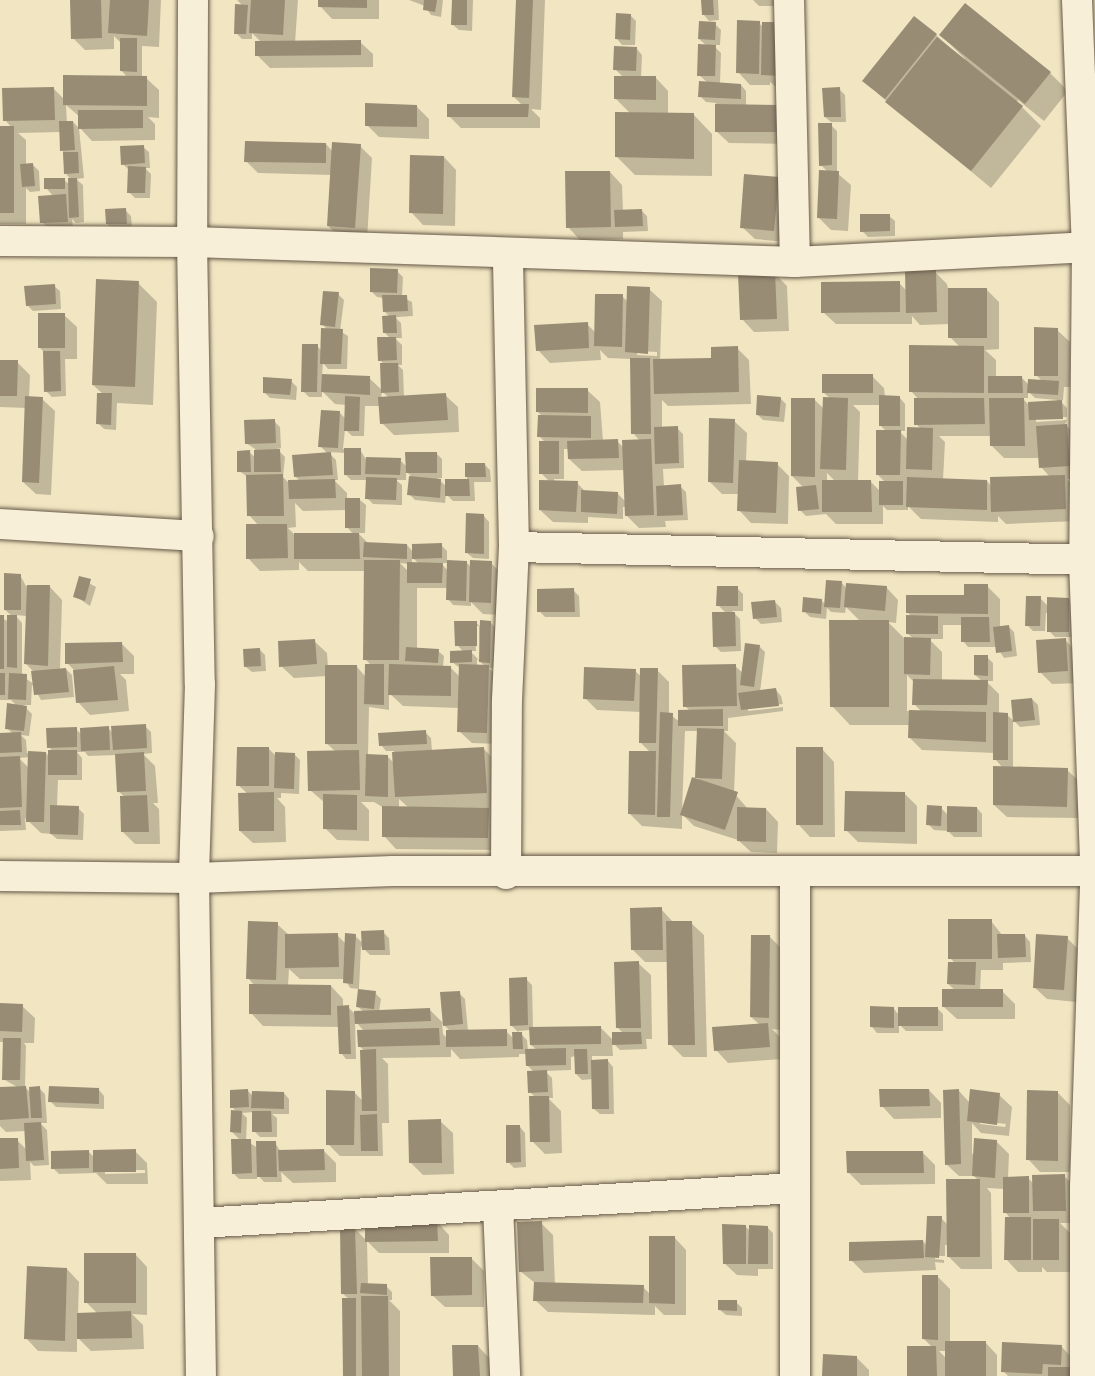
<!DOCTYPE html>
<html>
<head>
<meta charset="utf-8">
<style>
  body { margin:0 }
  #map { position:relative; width:1095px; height:1376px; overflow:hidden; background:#f2e6c2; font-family:"Gentium Book Plus",serif }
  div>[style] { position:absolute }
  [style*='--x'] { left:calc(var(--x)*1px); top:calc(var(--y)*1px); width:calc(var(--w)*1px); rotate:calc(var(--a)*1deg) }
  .shadow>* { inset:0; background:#0003 }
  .building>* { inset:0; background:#988c75 }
  .roads { filter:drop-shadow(0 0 2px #665949) drop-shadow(0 0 2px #665949) }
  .minor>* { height:30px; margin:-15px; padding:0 15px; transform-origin:15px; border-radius:15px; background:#f7efd7 }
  span { translate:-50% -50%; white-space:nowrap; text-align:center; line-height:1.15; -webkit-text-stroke:6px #f7efd7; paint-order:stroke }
</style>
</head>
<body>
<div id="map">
  <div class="shadow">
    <div style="clip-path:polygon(71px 0,161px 0,159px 47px,142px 46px,142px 78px,146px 78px,159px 90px,159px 118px,148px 117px,155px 124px,155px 140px,92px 141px,80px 128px,80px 117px,66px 105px,67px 123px,73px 122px,79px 128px,84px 178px,76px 179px,83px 185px,84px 222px,76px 223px,72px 219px,73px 227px,48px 228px,42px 222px,54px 197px,46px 188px,64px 180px,70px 185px,72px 180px,65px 173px,61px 132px,18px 133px,26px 140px,26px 165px,33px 165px,39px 171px,40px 191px,30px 192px,26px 188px,26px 224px,0 224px,0 128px,12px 128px,5px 120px,53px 88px,65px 100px,128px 78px,121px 70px,122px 44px,114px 36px,114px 49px,85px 50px,73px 38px)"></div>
    <div style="clip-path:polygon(237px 0,298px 0,295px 43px,360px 42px,373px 54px,373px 67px,270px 68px,257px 55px,262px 43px,252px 33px,252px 39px,242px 39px,236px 33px,243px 6px)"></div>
    <div style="clip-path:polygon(320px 0,379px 0,379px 19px,332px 19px,320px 6px)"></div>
    <div style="clip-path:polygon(409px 0,443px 0,441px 17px,431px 15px,425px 6px)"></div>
    <div style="clip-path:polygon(453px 0,473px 0,472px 31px,459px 30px,453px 25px)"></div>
    <div style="clip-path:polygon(518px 0,545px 0,541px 110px,531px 109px,540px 118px,540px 128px,461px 128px,449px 116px,523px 106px,514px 97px)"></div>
    <div style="clip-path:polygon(702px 0,718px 0,719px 20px,709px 21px,704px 15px)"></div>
    <div style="clip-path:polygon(753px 0,777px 0,776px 6px,759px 6px)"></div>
    <div style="clip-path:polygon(630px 15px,636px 21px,635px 45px,622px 45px,617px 39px)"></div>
    <div style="clip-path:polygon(759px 23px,764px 28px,790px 87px,776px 87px,770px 82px,770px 85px,750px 85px,738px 72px)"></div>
    <div style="clip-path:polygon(715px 24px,721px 30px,720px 45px,713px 45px,721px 53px,720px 84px,741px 85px,746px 91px,746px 106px,793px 144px,729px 143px,716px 131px,716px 103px,706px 102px,700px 96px,708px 83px,699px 75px,708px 47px,699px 39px)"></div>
    <div style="clip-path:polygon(936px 35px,963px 60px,965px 59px,941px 35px,1050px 73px,1068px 91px,1044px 121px,1018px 100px,1017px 102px,1041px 126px,991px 188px,877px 93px)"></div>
    <div style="clip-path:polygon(637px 49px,642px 55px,641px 78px,656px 78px,668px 91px,668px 115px,694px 115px,712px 134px,712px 176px,635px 175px,616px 156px,631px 114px,616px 99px,624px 78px,615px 69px)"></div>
    <div style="clip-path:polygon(839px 89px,845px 95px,846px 122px,831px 122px,825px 117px)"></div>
    <div style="clip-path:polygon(416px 106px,429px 119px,429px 139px,379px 137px,367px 125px)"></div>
    <div style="clip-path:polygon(831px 125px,837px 131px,837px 173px,851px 185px,848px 231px,831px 230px,818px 217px,828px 172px,821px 165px)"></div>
    <div style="clip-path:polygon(326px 144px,333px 152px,360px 146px,372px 158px,367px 240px,341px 238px,328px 226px,332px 175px,258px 173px,246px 161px)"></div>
    <div style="clip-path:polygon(143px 147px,149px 152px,150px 168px,145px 168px,151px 174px,150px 198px,135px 198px,129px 192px,130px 171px,123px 164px)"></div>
    <div style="clip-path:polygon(444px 157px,456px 170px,455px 226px,423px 225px,411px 212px)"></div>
    <div style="clip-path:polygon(610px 172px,622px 185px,623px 211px,642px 211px,647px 216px,648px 231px,623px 232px,623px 239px,580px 240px,568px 227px)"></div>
    <div style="clip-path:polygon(778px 179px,786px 242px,755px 239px,742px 227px)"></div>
    <div style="clip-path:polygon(125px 210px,131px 216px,132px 229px,113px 230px,107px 224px)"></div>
    <div style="clip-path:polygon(889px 216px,895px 221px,895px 236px,868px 237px,862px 231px)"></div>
    <div style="clip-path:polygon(evenodd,397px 271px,403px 277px,402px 297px,412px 302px,413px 316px,395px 317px,401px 323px,402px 338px,395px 338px,402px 345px,402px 365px,398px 365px,403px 370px,404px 397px,445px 395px,458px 407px,459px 432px,394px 435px,382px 423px,381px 406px,365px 406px,364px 436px,352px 436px,345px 429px,343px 449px,360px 450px,366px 459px,400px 460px,407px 467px,436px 453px,442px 459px,442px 478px,437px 478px,447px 487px,467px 480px,467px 464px,485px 465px,490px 470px,491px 482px,474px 482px,475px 501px,453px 501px,446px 494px,445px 503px,415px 500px,409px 494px,411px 476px,406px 471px,406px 480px,396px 480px,402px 485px,402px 505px,373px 504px,367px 498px,367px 480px,351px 480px,345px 474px,346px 453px,328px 452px,336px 460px,338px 480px,334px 480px,347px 493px,347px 500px,360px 500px,366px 505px,365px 533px,358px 533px,368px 543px,407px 545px,413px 552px,441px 545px,447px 551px,447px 562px,467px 563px,472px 568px,491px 563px,504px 576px,503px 615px,483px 614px,471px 602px,471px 606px,453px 605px,448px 599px,448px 588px,417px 588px,417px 649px,438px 651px,444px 656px,443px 667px,450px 667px,460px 677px,460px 668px,452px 662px,464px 652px,457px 645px,476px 623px,482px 628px,490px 622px,496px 628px,495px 668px,489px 668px,500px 679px,499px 744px,472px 743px,459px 731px,460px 708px,403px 706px,389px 693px,389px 710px,369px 707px,368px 756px,387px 756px,395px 764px,394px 751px,386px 751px,381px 745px,425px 732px,431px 738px,432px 752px,484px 749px,502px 768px,505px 811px,490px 812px,500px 822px,500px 850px,396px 849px,384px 836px,384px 808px,374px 802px,361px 802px,369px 810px,369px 841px,337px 840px,325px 828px,325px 803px,310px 790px,336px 752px,326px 743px,327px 676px,294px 678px,281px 666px,314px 641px,327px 653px,328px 667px,357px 667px,366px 677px,372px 666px,365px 659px,365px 571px,308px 571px,299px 562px,299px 570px,260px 571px,248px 558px,259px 526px,249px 515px,248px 477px,239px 471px,249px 452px,256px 458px,255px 449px,246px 443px,274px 421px,280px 427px,281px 448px,277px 449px,285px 457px,283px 477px,288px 482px,300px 481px,295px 476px,328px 454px,320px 446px,340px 413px,346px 419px,347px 405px,335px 404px,322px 391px,322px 397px,309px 397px,303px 391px,317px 346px,322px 351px,328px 330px,322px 324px,338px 294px,344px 300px,340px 331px,348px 336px,347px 369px,328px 369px,323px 363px,322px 376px,369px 378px,383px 391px,385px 365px,380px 360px,391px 339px,384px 332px,390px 317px,384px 311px,384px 298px,377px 297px,372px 292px,397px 271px,382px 391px,389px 398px,381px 398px,382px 391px,397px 271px,295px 503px,303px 511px,347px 510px,347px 527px,354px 535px,295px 535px,288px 528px,296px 527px,295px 503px,397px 271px,412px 557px,419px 564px,412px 564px,412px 557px,397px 271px,400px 563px,409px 564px,409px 572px,400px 563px,397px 271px,441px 563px,449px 563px,448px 571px,441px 563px,397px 271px,475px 626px,479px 626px,480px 661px,470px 651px,476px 651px,475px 626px,397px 271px,477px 659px,486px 667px,477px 667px,477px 659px,397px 271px,399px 799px,409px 808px,399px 808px,399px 799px)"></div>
    <div style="clip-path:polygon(evenodd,935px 272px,947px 284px,948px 289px,986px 289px,999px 302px,999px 349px,985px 350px,996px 360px,996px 378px,1022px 378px,1029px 385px,1042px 381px,1036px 375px,1057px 330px,1070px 342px,1070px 387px,1064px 387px,1063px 400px,1059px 400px,1067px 408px,1067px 417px,1036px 418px,1036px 422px,1067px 420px,1065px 424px,1079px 438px,1081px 478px,1067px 479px,1076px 489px,1078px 521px,1006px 524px,998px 516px,998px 522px,921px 519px,908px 506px,908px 510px,887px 510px,883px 506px,883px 524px,836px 524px,826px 514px,806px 516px,800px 510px,804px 488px,792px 476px,815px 400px,824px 409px,831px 399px,824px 393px,872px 376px,884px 388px,885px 397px,900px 398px,905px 404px,905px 431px,899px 431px,908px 440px,921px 429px,916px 424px,919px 400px,911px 391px,961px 348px,950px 337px,950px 324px,920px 325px,912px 316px,912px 324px,836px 324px,823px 312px,899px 283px,907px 291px,935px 272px,1028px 391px,1035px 398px,1057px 400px,1057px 402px,1030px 406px,1022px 398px,1028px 398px,1028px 391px,935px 272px,853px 405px,881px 405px,880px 425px,887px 432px,877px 474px,886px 483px,881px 492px,871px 482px,858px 482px,860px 412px,853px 405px,935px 272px,939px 436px,991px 436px,992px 446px,1004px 458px,1040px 458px,1041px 467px,1050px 477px,992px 487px,987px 481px,943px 480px,945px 442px,939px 436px,935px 272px,827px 473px,836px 482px,827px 482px,827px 473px)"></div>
    <div style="clip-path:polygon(775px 274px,787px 286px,789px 331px,754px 332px,742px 319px)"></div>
    <div style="clip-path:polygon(138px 283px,157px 302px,153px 405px,117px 403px,116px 430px,104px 429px,98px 423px,104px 395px,93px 385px)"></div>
    <div style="clip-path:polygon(54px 286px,60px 291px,61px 309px,33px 311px,27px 305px)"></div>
    <div style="clip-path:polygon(evenodd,649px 289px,662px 301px,660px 361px,713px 359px,737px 348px,749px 360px,751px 404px,668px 406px,662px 400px,662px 428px,677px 428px,683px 434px,684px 468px,663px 469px,664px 487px,680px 486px,686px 492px,688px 520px,665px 521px,666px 527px,639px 528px,626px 515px,626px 507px,623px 507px,623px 519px,588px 517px,588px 523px,553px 522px,540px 510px,550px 482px,541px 473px,546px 443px,539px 436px,543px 417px,538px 412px,587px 390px,600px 402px,603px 441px,617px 441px,624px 448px,640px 441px,633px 433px,631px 359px,608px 358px,600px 350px,601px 360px,550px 363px,538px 350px,587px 324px,596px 333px,622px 296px,628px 302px,649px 289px,637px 351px,657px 352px,657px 356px,637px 355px,637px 351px,649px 289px,564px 449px,569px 449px,569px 459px,582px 471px,624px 470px,626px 502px,618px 494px,586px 492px,577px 483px,554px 482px,554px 479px,564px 479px,564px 449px)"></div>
    <div style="clip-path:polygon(64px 315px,77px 327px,77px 359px,65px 359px,66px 396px,52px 397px,46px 391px,45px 353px,39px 347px)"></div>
    <div style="clip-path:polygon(0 361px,17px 362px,30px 375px,29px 398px,42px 399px,55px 411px,51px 495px,36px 494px,23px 482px,27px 408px,0 407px)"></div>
    <div style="clip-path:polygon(291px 381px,297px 387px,296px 400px,270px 398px,264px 392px)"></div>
    <div style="clip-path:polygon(780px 398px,786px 404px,784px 422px,763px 420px,758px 415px)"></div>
    <div style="clip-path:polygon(734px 421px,747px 433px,746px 462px,777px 464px,789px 476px,788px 524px,751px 523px,739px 510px,740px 494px,722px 494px,709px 481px)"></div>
    <div style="clip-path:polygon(484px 516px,489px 522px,489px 559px,473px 558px,467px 553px)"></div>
    <div style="clip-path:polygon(evenodd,20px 575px,26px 586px,50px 587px,62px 600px,60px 670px,66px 669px,72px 675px,74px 697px,41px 700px,32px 684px,31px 705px,23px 705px,32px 714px,29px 736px,21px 735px,26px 740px,27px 753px,46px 753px,50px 758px,53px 752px,49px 747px,76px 729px,82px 735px,108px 728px,113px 733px,145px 726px,151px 732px,152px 753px,143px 754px,155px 766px,158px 803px,153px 803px,159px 809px,160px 844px,135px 844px,122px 831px,125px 797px,119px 792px,117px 755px,88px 756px,85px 752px,77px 752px,82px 758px,82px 780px,58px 780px,57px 807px,78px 808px,84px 814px,83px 840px,57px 839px,51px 834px,41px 833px,25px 818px,26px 830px,0 831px,0 735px,13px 734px,7px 728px,18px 707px,11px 700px,0 700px,0 617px,9px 622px,13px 617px,5px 610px,20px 575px,15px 615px,27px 616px,26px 664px,33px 671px,34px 684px,22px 676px,22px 623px,15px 615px,20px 575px,30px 757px,29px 768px,19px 758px,30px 757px)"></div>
    <div style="clip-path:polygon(80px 578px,96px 587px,90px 606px,75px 596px)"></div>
    <div style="clip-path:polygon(evenodd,842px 583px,847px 589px,886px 587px,898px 600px,896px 623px,888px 622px,905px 639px,914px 639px,907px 633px,912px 617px,908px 613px,966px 597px,987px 586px,1000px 599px,1000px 628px,1009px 627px,1014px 632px,1017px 656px,1004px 658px,997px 647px,968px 647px,963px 641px,962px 625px,943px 625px,943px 639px,929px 639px,942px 652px,942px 681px,982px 681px,975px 675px,987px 657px,993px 663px,993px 681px,986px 681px,999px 694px,999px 714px,1007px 715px,1013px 720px,1013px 768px,1067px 770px,1080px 782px,1079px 818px,1007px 817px,994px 805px,1003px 768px,995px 759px,995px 753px,922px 750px,910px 738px,910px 725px,850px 725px,832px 706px,861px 622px,846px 607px,845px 613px,831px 612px,827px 608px,826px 619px,810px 617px,804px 611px,822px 601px,826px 605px,842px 583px,907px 675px,914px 682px,914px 704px,922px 712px,907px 711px,907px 675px)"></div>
    <div style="clip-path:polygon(737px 588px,743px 594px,743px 611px,732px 611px,740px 619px,741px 651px,721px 652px,715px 646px,727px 614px,718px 605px)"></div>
    <div style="clip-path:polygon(573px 590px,579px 596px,580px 617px,545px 617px,539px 611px)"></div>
    <div style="clip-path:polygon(1040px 598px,1049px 607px,1068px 599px,1074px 605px,1074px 637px,1055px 637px,1049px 631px,1049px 613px,1046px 613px,1045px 631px,1033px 631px,1027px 625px)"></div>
    <div style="clip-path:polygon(775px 602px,781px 608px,782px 622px,761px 624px,755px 618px)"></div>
    <div style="clip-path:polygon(1065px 640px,1078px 653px,1079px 683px,1052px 684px,1040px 672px)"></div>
    <div style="clip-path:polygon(122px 644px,134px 656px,134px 674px,120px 674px,126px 680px,129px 711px,90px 715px,78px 702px,75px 671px,67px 663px)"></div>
    <div style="clip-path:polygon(evenodd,759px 646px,765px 652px,760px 692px,776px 690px,781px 696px,783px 704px,748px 708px,748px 711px,783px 707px,783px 711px,728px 718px,728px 731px,724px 731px,736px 743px,734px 793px,748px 809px,766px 809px,778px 822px,777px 853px,751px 852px,738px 840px,694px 826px,682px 814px,682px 829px,642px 826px,630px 814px,651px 753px,640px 742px,641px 712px,597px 710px,585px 698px,635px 671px,642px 677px,657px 670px,669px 682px,669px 714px,680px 722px,690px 711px,685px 706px,735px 666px,743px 673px,759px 646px,685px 731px,698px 731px,697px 777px,702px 783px,682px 812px,685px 731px)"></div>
    <div style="clip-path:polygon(259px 649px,265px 655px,266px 671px,252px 672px,246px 667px)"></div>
    <div style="clip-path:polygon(1032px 699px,1038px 705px,1040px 725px,1020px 727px,1014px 721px)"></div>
    <div style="clip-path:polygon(269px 749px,277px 757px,294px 754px,300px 760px,299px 794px,281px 793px,281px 798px,277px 798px,285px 807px,286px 842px,253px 843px,240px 831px,248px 794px,238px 785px)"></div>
    <div style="clip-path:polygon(822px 749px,834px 762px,835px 837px,810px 837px,798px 824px)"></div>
    <div style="clip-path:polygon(905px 794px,917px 806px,917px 844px,858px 842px,846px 830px)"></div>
    <div style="clip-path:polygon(941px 808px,949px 816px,977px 808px,982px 814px,982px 837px,954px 837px,948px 831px,934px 830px,928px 824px)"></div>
    <div style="clip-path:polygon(661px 909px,673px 922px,691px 923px,704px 935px,707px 1057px,683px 1057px,670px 1044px,668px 962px,645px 962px,633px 950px)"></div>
    <div style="clip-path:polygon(991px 921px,1003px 936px,1025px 936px,1030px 942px,1031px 962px,1003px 963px,1003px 970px,981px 970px,980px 991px,1002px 991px,1015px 1004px,1015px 1019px,957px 1019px,944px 1007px,956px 991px,948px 984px,956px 964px,950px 958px)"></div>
    <div style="clip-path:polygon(evenodd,277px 924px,289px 935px,337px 935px,346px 944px,355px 936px,364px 944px,383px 932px,389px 938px,390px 955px,370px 955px,361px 946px,359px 989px,350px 988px,345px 979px,300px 979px,289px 969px,288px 986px,331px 986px,343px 999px,343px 1007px,348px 1007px,354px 1013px,364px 1012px,358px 1007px,375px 993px,381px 999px,379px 1012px,430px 1010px,445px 1025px,459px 993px,465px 999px,468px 1031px,506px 1031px,514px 1039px,520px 1034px,511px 1025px,526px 979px,532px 985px,533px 1029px,600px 1027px,614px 1041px,624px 1034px,618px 1028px,638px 963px,651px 975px,652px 1039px,646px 1039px,647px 1049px,620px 1050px,612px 1042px,613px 1056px,592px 1056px,592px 1061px,608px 1061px,613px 1067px,614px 1114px,600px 1114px,594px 1109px,593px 1079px,582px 1080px,576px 1074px,576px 1056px,571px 1057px,571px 1070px,545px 1071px,552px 1078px,553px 1098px,548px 1098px,561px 1111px,562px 1153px,545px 1154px,532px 1141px,536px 1098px,530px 1092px,534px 1072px,527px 1065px,527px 1054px,519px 1054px,519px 1057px,460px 1059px,451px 1049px,451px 1057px,382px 1058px,388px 1064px,389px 1123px,382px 1123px,383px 1156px,340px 1156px,328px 1144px,354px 1092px,363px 1101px,365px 1051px,359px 1046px,364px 1031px,355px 1021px,356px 1059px,346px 1059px,341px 1053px,340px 1027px,263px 1026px,251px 1013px,255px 986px,248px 978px,277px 924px,442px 1023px,451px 1032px,448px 1039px,443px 1034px,442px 1023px,277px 924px,531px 1030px,531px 1045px,537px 1050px,528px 1051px,527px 1040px,518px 1031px,531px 1030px)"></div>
    <div style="clip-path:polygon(770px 937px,782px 949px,781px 1030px,772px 1029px,780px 1037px,781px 1059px,728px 1063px,716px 1050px,760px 1025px,751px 1017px)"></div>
    <div style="clip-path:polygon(1067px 938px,1080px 951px,1076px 1002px,1047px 999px,1034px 987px)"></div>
    <div style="clip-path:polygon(0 1005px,22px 1006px,35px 1018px,34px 1043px,24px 1043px,26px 1046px,25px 1087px,31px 1093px,39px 1088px,45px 1094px,47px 1123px,40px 1123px,47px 1130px,49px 1165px,34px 1166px,30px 1162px,31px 1180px,0 1181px,0 1140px,17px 1140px,27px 1150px,26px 1131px,6px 1132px,0 1126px,0 1089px,19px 1088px,3px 1079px,5px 1042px,0 1042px)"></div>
    <div style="clip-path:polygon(893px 1008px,900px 1016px,937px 1008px,943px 1014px,943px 1031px,906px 1031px,899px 1024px,899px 1033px,877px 1033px,872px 1027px)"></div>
    <div style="clip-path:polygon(99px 1090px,104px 1096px,104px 1109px,56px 1107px,50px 1101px)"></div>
    <div style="clip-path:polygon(929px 1090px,941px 1103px,941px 1118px,894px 1119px,882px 1106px)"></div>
    <div style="clip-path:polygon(248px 1091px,253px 1096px,284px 1093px,289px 1099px,289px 1114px,272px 1114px,277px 1118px,277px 1137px,260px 1137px,254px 1131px,254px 1112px,242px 1113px,247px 1118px,246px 1141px,258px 1148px,275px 1143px,281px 1152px,324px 1151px,336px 1163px,336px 1182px,293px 1183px,281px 1172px,282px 1182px,264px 1182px,257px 1174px,257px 1179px,239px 1179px,233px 1173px,241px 1141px,232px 1132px,237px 1112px,232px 1107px)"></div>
    <div style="clip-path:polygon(evenodd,959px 1091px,970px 1103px,999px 1095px,1012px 1107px,1009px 1136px,981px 1133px,972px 1123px,972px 1154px,996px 1141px,1009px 1154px,1008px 1178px,1028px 1178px,1034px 1184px,1064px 1176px,1077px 1188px,1077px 1223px,1060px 1223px,1071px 1234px,1070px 1272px,1047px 1272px,1042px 1267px,1042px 1272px,1018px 1272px,1006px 1259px,1011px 1219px,1005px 1212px,1005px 1189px,987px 1188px,991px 1193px,992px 1269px,961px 1269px,948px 1256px,948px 1245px,945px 1245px,945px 1256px,935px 1256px,935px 1259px,944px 1260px,944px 1263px,935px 1262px,936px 1270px,864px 1273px,851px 1260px,923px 1241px,927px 1246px,941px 1218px,948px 1225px,978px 1180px,974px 1176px,959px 1176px,946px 1164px,959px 1091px,980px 1121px,1006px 1124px,1005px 1127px,980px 1124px,980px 1121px)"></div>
    <div style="clip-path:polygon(1058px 1093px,1070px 1105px,1070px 1172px,1040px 1172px,1028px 1159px)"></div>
    <div style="clip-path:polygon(440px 1121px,453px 1133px,454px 1174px,423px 1175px,410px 1162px)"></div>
    <div style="clip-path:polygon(520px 1127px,525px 1133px,526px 1167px,514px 1168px,508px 1162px)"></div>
    <div style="clip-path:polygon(evenodd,135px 1151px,147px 1163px,148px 1184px,107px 1184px,96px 1173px,59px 1174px,53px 1168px,89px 1152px,95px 1158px,135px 1151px,105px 1170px,145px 1170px,145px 1173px,105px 1174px,105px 1170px)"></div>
    <div style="clip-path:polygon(922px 1152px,935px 1165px,935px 1184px,861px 1185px,849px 1173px)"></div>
    <div style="clip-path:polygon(437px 1222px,449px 1235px,449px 1253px,379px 1253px,367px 1241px,368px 1285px,386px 1286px,392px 1292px,392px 1300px,389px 1300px,400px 1311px,400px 1376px,345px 1376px,344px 1300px,350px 1300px,343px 1294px,342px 1229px,355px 1229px,367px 1241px,366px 1223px)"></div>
    <div style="clip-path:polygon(541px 1223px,553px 1235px,555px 1285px,643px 1287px,651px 1295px,674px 1237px,686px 1250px,686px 1315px,664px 1315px,655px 1306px,655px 1315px,548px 1312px,535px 1300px,535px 1283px,520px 1271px)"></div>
    <div style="clip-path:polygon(745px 1226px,750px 1231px,767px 1227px,773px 1233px,773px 1269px,758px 1269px,758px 1276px,737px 1275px,724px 1263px)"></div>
    <div style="clip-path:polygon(135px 1254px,147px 1267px,147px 1315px,132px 1314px,143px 1325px,144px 1349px,91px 1351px,77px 1337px,77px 1352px,38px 1351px,26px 1338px,67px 1269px,79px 1282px,78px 1314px,98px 1314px,86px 1302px)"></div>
    <div style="clip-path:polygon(472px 1259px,484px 1271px,484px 1307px,445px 1307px,432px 1295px)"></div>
    <div style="clip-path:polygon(evenodd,938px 1277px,950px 1289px,950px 1342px,985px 1342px,997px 1355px,997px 1376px,909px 1376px,933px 1348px,924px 1339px,938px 1277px,939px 1351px,947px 1351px,947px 1359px,939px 1351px)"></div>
    <div style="clip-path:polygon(736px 1302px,742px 1308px,742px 1316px,726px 1315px,720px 1310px)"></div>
    <div style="clip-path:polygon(478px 1346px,490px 1359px,491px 1376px,455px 1376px)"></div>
    <div style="clip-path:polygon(1061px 1346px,1073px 1359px,1076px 1376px,1008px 1376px,1003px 1371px)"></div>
    <div style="clip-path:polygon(856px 1357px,869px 1370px,869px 1376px,824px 1376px)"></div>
  </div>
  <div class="building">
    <div style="clip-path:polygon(70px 0,101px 0,102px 38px,71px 39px)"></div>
    <div style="clip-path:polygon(110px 0,149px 0,147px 36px,108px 33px)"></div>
    <div style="clip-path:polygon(251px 0,285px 0,283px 35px,249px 33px)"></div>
    <div style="clip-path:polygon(318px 0,367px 0,367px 8px,318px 7px)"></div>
    <div style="clip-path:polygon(424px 0,437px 0,435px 12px,423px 10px)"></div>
    <div style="clip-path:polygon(452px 0,467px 0,467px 25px,451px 25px)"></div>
    <div style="clip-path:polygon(516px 0,533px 0,529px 98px,512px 97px)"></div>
    <div style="clip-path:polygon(701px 0,713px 0,714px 15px,702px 15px)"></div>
    <div style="clip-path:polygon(965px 3px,1051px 72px,1025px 104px,939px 35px)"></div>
    <div style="clip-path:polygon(235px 4px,248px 5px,246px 34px,234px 34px)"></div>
    <div style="clip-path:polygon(616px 13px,631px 14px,630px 40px,615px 39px)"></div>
    <div style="clip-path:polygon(914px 16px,937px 34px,885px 99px,862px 81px)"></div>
    <div style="clip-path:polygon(737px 20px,760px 21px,759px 74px,736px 73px)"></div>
    <div style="clip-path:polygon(699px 21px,716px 22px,715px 40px,698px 39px)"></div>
    <div style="clip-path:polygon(762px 22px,779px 22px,779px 76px,761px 75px)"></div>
    <div style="clip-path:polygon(937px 37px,1023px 106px,971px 171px,885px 102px)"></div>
    <div style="clip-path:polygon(120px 38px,137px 38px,137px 72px,120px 71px)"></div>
    <div style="clip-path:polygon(361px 40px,361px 55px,255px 56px,255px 41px)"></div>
    <div style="clip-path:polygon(698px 44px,716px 45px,715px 76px,697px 76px)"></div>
    <div style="clip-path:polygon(614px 46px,637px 47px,636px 71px,613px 70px)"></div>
    <div style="clip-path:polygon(63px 75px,147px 76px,147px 106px,63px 105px)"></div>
    <div style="clip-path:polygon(614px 76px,656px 76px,656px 100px,614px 99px)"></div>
    <div style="clip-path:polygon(699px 81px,741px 84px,741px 99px,698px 97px)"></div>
    <div style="clip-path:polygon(54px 87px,55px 120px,3px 121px,2px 88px)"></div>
    <div style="clip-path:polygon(840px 87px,841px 117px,824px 117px,822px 88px)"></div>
    <div style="clip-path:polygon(365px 103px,417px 105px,417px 127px,365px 126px)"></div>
    <div style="clip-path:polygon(447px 104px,529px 104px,528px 117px,447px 117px)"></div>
    <div style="clip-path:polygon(715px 104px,781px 105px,781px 132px,715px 132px)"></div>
    <div style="clip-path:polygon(78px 110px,143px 110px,143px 128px,78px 129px)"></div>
    <div style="clip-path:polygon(615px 112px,694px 113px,694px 159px,615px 157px)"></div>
    <div style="clip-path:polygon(59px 121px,73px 121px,75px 150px,60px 151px)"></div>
    <div style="clip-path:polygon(818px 123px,832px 123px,832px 165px,819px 166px)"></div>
    <div style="clip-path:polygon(0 126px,14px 126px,14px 213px,0 213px)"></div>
    <div style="clip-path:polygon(245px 141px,326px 143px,326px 163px,244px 162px)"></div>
    <div style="clip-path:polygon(332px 142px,361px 144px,355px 228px,327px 226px)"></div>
    <div style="clip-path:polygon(144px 145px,145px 163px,121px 165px,120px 146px)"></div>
    <div style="clip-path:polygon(63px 152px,78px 152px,79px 173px,64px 174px)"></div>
    <div style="clip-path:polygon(410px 155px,444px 156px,443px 214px,409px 213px)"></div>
    <div style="clip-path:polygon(33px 163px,35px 186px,22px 187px,20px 164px)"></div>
    <div style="clip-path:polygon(128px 166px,146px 167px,145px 193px,127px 193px)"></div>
    <div style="clip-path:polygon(819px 170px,839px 171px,837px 219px,817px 218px)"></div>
    <div style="clip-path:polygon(565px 171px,610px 171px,611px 227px,566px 228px)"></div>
    <div style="clip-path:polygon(744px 174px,779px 177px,774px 231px,740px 228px)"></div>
    <div style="clip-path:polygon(44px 178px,65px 178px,65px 189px,44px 189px)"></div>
    <div style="clip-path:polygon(68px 178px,77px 178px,79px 217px,69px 218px)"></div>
    <div style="clip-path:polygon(66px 194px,68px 222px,40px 223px,38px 196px)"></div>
    <div style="clip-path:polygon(126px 208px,127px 224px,106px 224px,105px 209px)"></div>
    <div style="clip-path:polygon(642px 209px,643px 226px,615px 227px,614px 210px)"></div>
    <div style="clip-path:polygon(860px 214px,890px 214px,890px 231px,860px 232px)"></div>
    <div style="clip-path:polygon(370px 268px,398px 269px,397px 293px,370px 292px)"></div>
    <div style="clip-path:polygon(936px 270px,937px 312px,906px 313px,905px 271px)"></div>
    <div style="clip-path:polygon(775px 272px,777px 319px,740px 320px,738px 273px)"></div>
    <div style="clip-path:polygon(96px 279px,139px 281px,135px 387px,92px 385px)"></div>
    <div style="clip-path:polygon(900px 281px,900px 312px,821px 313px,821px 282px)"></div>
    <div style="clip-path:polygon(55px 284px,56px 304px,26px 306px,24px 286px)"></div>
    <div style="clip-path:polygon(627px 286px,650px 287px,648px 354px,625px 352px)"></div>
    <div style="clip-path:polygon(948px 288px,987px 288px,987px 338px,948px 338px)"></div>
    <div style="clip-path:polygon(323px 291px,339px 292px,335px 327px,320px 325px)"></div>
    <div style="clip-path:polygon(595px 294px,623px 294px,622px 347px,594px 346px)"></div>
    <div style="clip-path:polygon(382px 295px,407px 295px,408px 311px,383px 312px)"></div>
    <div style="clip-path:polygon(38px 313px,65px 313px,65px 348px,38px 348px)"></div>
    <div style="clip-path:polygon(396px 315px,397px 333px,383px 333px,382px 316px)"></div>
    <div style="clip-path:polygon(588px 322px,589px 348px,536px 351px,534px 325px)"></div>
    <div style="clip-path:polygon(1034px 327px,1058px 328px,1058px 376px,1034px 376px)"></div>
    <div style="clip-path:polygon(321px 328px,343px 329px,341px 364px,320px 364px)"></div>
    <div style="clip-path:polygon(377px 337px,396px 337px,397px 360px,378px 361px)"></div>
    <div style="clip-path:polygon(302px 344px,318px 344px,317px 392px,301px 392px)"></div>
    <div style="clip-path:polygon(909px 345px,984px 346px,984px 393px,909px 392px)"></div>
    <div style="clip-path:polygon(738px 346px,739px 392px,654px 394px,653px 359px,711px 358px,711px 347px)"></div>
    <div style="clip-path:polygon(43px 351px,60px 351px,61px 391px,44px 392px)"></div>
    <div style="clip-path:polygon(630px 358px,650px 358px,651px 434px,631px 434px)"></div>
    <div style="clip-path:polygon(0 360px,18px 360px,17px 396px,0 396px)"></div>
    <div style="clip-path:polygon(380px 363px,398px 363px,399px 392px,381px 393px)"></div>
    <div style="clip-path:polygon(322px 374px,370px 376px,370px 395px,321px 392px)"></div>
    <div style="clip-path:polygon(822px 374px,873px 374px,873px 393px,822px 393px)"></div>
    <div style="clip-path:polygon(988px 376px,1022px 376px,1023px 393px,988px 393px)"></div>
    <div style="clip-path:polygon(263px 377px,292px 379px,290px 395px,263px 393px)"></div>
    <div style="clip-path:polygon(1028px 379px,1059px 381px,1058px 395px,1027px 393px)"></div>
    <div style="clip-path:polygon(536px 388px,588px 388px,588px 413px,536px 412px)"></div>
    <div style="clip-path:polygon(97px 393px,112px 393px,111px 425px,96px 424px)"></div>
    <div style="clip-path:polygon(446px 393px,448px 420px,380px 424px,378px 397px)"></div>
    <div style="clip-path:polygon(757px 395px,781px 397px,779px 417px,756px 415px)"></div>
    <div style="clip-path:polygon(879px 395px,900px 396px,900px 426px,879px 426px)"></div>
    <div style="clip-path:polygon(25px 396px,43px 397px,39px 483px,22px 482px)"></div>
    <div style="clip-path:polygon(345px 396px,360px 397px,359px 431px,344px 431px)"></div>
    <div style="clip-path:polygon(823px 397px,848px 398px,846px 470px,820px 469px)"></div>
    <div style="clip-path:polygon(791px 398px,815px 398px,815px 477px,791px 476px)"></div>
    <div style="clip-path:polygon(914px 398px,984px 398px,985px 424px,914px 425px)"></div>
    <div style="clip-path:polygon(989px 398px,1024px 398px,1025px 446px,990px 446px)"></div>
    <div style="clip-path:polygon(1062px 400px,1063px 419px,1029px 420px,1028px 402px)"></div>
    <div style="clip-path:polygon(321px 410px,340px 411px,338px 448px,318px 447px)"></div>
    <div style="clip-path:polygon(538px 415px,591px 416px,591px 438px,537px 437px)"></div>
    <div style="clip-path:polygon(709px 418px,735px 419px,733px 483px,708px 482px)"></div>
    <div style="clip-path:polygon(275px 419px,276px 443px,245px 444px,244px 420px)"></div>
    <div style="clip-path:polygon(1067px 424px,1070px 466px,1039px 468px,1036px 426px)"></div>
    <div style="clip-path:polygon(678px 426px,679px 463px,655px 464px,654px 427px)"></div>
    <div style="clip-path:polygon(907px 427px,933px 428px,932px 470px,906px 469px)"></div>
    <div style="clip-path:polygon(876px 430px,901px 430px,900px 475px,876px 475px)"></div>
    <div style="clip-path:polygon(618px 439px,619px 458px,568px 459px,567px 441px)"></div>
    <div style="clip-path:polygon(651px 439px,654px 515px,625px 516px,622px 440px)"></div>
    <div style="clip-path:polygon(539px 441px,559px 441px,559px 474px,539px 474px)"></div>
    <div style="clip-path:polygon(344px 448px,361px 448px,361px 475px,344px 475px)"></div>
    <div style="clip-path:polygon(280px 449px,281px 472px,254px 472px,254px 450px)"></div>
    <div style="clip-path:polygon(250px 450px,251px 472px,237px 472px,237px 451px)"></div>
    <div style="clip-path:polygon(331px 452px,333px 475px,294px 477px,292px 455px)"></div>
    <div style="clip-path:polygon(405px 452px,437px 452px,437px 473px,406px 473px)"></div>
    <div style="clip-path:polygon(366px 457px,401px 458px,400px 475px,365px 474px)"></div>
    <div style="clip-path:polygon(739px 460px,778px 462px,776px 513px,737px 511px)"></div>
    <div style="clip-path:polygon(465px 463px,485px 463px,486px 477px,465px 477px)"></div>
    <div style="clip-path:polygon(283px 474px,284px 516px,247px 516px,246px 475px)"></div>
    <div style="clip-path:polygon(1065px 475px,1066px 509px,991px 512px,990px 477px)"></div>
    <div style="clip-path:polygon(409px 476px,441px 479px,440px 498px,407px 495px)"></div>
    <div style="clip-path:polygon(366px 477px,397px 478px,396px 500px,365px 499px)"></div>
    <div style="clip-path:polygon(907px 477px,987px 480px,987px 510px,906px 507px)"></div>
    <div style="clip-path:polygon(335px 479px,336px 498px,289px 499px,288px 480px)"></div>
    <div style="clip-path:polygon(445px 479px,469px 479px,470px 496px,445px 496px)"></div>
    <div style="clip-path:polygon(539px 480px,578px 481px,576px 512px,539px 510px)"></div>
    <div style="clip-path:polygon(822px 480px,871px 480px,872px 512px,822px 512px)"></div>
    <div style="clip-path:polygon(879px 481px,903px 481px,903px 505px,879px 505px)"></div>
    <div style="clip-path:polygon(681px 484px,683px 515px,657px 516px,656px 486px)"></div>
    <div style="clip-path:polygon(816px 485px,819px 509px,798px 511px,796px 487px)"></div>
    <div style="clip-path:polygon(581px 490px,618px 492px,617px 514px,581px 512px)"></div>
    <div style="clip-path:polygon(345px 498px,360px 498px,360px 528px,345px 528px)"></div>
    <div style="clip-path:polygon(466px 513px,484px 514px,484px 554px,465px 553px)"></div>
    <div style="clip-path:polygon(246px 524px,287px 524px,288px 558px,246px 559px)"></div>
    <div style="clip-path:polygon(294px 533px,359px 533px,360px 559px,294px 559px)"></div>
    <div style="clip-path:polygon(364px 542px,407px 544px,407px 559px,363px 557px)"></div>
    <div style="clip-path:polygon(442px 543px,442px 558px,412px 559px,412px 544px)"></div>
    <div style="clip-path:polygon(364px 560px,400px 560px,399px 660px,363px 660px)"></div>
    <div style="clip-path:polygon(447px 560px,467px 561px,466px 601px,446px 600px)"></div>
    <div style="clip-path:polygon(470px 560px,492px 561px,491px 603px,469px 602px)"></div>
    <div style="clip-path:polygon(407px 562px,443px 563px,442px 583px,407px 583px)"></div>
    <div style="clip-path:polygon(4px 573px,21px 574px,21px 610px,4px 610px)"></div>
    <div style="clip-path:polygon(79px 576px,91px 579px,85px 601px,73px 597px)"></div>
    <div style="clip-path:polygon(826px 580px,842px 581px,840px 608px,824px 607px)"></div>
    <div style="clip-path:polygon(846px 583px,887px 586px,885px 611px,844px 607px)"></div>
    <div style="clip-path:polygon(964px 584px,988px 584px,988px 614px,906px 613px,906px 595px,964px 595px)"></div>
    <div style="clip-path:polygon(27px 585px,50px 585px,48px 666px,24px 664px)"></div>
    <div style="clip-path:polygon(717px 586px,738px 586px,738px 606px,716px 606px)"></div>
    <div style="clip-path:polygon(574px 588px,575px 612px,537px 612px,537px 589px)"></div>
    <div style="clip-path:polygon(1026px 596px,1041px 596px,1040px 626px,1025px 626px)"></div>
    <div style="clip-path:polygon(803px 597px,822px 599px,821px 614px,802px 612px)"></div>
    <div style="clip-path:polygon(1047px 597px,1069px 598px,1069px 632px,1047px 632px)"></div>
    <div style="clip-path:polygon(775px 600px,777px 617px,753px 619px,751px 602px)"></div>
    <div style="clip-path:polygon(712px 612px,735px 612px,736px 646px,713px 647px)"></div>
    <div style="clip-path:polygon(0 615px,4px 615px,4px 669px,0 669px)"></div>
    <div style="clip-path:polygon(7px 615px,17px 615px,17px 668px,7px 667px)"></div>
    <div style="clip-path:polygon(906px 615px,938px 616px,938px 634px,906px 634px)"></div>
    <div style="clip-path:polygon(961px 617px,989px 617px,990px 642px,961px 642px)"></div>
    <div style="clip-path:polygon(480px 620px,491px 621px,490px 663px,479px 662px)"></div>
    <div style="clip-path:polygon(829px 620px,889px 620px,889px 707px,830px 707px)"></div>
    <div style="clip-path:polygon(454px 621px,477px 621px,477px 646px,455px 646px)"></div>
    <div style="clip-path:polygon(1009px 625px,1012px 651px,996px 653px,993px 627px)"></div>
    <div style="clip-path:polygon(904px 637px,931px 638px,930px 675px,904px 674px)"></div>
    <div style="clip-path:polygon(1066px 638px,1068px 671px,1038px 673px,1036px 640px)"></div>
    <div style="clip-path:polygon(315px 639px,317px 664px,279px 667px,278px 641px)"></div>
    <div style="clip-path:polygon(122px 642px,123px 662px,65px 664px,65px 643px)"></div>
    <div style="clip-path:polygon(745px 643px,760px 645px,754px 687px,740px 685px)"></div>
    <div style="clip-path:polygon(406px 647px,439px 649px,438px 663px,405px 661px)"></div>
    <div style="clip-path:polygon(260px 648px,261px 666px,244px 667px,243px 649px)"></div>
    <div style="clip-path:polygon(472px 650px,472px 662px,450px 663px,450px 651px)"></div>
    <div style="clip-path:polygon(974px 655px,988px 655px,988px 676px,974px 675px)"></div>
    <div style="clip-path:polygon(365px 664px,384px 664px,384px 705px,364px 704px)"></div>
    <div style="clip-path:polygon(389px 664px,451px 666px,451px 696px,388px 695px)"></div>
    <div style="clip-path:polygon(459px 664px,489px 665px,487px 733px,457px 732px)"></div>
    <div style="clip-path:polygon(736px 664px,737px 706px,683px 707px,682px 665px)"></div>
    <div style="clip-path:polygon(325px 665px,357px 665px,357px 744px,325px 744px)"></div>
    <div style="clip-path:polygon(114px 666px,118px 700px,76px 703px,73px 670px)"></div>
    <div style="clip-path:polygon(584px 667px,636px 669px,634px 701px,583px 699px)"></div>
    <div style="clip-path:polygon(66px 668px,69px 692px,34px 695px,31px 671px)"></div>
    <div style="clip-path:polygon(640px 668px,658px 668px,656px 743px,639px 743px)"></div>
    <div style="clip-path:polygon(0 673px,5px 673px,5px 695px,0 695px)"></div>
    <div style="clip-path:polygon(9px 673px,27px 674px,26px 700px,8px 699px)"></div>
    <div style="clip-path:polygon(913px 679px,988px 680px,987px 705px,912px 705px)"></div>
    <div style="clip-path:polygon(776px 688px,779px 706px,741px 710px,738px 693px)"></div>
    <div style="clip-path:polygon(1032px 698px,1035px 720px,1013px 722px,1011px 700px)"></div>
    <div style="clip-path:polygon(7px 703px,27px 706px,24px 731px,5px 729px)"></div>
    <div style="clip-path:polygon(723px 709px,723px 726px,678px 726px,678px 710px)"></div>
    <div style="clip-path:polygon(909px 710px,986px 712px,986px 742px,908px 738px)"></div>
    <div style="clip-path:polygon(660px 712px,673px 713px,670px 817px,657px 817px)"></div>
    <div style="clip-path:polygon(993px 712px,1008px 713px,1008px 760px,993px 760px)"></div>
    <div style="clip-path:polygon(146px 724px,147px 748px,113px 750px,111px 726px)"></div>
    <div style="clip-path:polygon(109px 726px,110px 750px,81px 751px,80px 728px)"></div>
    <div style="clip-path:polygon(77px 727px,77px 747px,47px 748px,46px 728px)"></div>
    <div style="clip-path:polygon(697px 728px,724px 729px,722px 779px,695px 778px)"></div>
    <div style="clip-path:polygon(426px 730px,427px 744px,379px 746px,378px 733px)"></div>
    <div style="clip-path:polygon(21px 732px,22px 752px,0 753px,0 733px)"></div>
    <div style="clip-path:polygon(237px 747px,269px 747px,269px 786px,236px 786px)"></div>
    <div style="clip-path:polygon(484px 747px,487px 793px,395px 797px,392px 752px)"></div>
    <div style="clip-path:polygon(796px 747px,823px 747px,823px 825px,796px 825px)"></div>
    <div style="clip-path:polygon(48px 750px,77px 750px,77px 775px,48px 775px)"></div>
    <div style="clip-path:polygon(359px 750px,360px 790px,308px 791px,307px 751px)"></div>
    <div style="clip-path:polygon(28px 751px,46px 752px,44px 822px,26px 822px)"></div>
    <div style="clip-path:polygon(629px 751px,656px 751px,655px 815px,628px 814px)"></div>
    <div style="clip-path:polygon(144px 752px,146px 791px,117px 792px,115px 754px)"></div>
    <div style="clip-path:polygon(275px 752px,295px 753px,294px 789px,274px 788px)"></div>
    <div style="clip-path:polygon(366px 754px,388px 755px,388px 797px,365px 796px)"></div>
    <div style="clip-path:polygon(20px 756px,22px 807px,0 808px,0 757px)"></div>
    <div style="clip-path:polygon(993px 766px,1068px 768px,1067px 807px,993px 805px)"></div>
    <div style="clip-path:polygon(692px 777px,738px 792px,725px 830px,680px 815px)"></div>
    <div style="clip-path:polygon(845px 791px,905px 792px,905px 832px,844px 831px)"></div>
    <div style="clip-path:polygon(274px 792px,274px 831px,239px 831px,238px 793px)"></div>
    <div style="clip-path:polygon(323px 794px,357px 795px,357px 830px,323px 829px)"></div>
    <div style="clip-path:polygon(147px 795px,149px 832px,121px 832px,120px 796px)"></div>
    <div style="clip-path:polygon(50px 805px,79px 806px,78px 835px,50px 834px)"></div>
    <div style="clip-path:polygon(927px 805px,942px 806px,941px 826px,926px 825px)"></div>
    <div style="clip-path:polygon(382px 806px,489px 808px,488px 838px,382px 837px)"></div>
    <div style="clip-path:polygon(947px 806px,977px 807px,977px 832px,947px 832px)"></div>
    <div style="clip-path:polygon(737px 807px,766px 808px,766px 842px,737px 841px)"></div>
    <div style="clip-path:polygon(20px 810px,21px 825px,0 825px,0 811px)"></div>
    <div style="clip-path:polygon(662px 907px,663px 950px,631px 950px,630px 908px)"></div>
    <div style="clip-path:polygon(948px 919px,992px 919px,992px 959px,948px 959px)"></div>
    <div style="clip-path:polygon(248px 921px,278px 922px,276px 980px,246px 979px)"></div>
    <div style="clip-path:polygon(666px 921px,692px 921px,695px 1045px,668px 1045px)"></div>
    <div style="clip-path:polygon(384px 930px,385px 950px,362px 950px,361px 931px)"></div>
    <div style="clip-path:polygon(338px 933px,339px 967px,285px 968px,285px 934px)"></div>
    <div style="clip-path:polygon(345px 933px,356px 934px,353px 984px,343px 983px)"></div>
    <div style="clip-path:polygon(997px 934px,1025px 934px,1026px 957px,998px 958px)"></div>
    <div style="clip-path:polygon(1036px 934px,1068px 936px,1064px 990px,1033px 988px)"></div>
    <div style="clip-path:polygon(751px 935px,770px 935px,769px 1018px,750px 1017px)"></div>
    <div style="clip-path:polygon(639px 961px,641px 1028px,616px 1028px,614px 962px)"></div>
    <div style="clip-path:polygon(948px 962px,976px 962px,975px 985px,947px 984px)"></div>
    <div style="clip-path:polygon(527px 977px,528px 1025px,510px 1026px,509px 978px)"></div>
    <div style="clip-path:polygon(249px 984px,331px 985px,331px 1015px,249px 1014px)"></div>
    <div style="clip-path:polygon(358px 989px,376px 991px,374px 1009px,356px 1007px)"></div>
    <div style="clip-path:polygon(942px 989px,1003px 989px,1003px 1007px,942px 1007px)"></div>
    <div style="clip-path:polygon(460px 991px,463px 1024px,443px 1026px,440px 992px)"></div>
    <div style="clip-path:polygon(0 1003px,23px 1004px,22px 1032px,0 1031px)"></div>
    <div style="clip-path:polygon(349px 1005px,351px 1054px,339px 1054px,337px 1006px)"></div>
    <div style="clip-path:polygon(870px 1006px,894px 1007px,894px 1028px,870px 1027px)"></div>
    <div style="clip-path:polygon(898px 1007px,938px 1007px,938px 1026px,898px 1026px)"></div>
    <div style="clip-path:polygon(430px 1008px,431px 1021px,355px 1024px,354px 1011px)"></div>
    <div style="clip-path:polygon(768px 1023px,770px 1047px,714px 1051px,712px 1027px)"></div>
    <div style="clip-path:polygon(601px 1026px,601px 1044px,530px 1045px,529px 1027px)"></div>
    <div style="clip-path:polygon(439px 1028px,440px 1045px,358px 1047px,357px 1030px)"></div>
    <div style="clip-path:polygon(507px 1029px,507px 1046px,446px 1047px,446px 1030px)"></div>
    <div style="clip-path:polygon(512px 1032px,522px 1032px,523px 1049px,513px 1049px)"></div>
    <div style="clip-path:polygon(612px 1032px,641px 1032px,642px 1044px,612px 1045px)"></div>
    <div style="clip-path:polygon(3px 1038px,21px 1038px,20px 1080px,2px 1080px)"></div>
    <div style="clip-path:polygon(566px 1048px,566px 1065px,526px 1066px,525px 1049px)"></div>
    <div style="clip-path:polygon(376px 1049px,377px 1111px,362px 1111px,360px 1050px)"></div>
    <div style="clip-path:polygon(574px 1049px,587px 1049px,588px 1074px,575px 1074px)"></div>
    <div style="clip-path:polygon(608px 1059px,609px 1109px,592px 1109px,591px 1060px)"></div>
    <div style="clip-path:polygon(547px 1070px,548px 1092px,528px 1093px,527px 1071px)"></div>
    <div style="clip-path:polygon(26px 1086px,29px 1118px,0 1120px,0 1087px)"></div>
    <div style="clip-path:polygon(40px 1086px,42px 1118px,31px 1118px,29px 1087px)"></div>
    <div style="clip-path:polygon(49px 1086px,99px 1088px,99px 1104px,48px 1102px)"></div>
    <div style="clip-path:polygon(248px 1089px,249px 1107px,230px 1108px,230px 1090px)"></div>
    <div style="clip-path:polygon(879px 1089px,929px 1089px,930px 1106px,880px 1107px)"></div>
    <div style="clip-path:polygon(959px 1089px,961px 1164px,945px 1165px,943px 1090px)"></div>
    <div style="clip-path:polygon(970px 1089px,1000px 1093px,997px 1125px,967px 1121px)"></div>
    <div style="clip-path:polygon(326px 1090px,355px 1091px,354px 1145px,326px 1145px)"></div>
    <div style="clip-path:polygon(1027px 1090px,1058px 1091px,1058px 1161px,1026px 1160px)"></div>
    <div style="clip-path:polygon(252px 1091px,284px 1092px,284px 1109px,251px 1108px)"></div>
    <div style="clip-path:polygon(529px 1096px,549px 1096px,550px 1142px,530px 1142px)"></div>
    <div style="clip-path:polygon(231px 1110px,242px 1111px,241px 1133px,230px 1132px)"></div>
    <div style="clip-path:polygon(252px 1111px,271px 1111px,272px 1132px,252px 1132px)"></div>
    <div style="clip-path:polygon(377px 1114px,378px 1151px,361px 1151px,360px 1115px)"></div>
    <div style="clip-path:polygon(441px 1119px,442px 1163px,409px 1163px,408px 1120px)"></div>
    <div style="clip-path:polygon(41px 1122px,44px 1160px,26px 1161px,24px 1123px)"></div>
    <div style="clip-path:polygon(506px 1125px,520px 1125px,521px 1162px,506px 1163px)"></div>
    <div style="clip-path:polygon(0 1138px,18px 1138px,19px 1168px,0 1169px)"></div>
    <div style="clip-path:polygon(974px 1138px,997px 1140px,995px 1178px,972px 1176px)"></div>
    <div style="clip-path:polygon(231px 1139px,251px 1139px,252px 1173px,232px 1174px)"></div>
    <div style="clip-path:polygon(256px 1141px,276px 1141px,277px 1177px,257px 1177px)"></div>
    <div style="clip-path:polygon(136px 1149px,136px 1172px,93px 1172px,93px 1150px)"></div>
    <div style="clip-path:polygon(324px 1149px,325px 1170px,279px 1171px,278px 1150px)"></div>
    <div style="clip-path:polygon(89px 1150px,89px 1168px,51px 1169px,51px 1151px)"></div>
    <div style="clip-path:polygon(846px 1151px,923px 1151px,924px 1173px,847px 1173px)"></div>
    <div style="clip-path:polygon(1065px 1174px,1066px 1211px,1033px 1211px,1032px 1175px)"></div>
    <div style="clip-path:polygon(1029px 1176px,1029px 1213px,1003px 1213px,1003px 1177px)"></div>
    <div style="clip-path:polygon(946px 1179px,980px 1179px,980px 1257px,947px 1257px)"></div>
    <div style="clip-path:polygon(927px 1216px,942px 1216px,939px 1258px,925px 1257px)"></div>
    <div style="clip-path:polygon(1005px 1217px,1031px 1217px,1031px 1260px,1004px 1260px)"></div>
    <div style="clip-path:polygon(1033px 1219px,1059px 1219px,1059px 1260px,1033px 1260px)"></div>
    <div style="clip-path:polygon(437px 1220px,438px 1241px,365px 1242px,365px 1221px)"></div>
    <div style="clip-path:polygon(542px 1221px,544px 1271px,519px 1272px,517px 1222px)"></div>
    <div style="clip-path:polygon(722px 1224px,746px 1225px,746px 1264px,723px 1264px)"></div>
    <div style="clip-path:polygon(749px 1225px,768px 1226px,768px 1264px,748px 1264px)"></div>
    <div style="clip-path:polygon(355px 1227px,357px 1294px,341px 1294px,340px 1228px)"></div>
    <div style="clip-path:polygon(649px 1236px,675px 1236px,675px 1304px,649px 1303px)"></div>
    <div style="clip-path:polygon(923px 1240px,924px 1258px,849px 1261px,849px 1242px)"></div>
    <div style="clip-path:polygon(84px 1253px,136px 1253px,136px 1303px,84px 1303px)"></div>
    <div style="clip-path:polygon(430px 1257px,472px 1257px,472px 1295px,431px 1296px)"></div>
    <div style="clip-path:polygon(27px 1266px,67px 1268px,65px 1341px,24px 1339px)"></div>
    <div style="clip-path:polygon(922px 1275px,938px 1275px,938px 1340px,922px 1339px)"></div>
    <div style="clip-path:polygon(534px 1282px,644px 1285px,643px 1303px,533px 1301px)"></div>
    <div style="clip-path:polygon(361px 1283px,387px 1284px,387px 1295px,360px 1293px)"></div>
    <div style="clip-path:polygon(361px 1296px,388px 1296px,389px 1376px,362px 1376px)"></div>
    <div style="clip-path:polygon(342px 1298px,356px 1298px,356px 1376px,343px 1376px)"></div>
    <div style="clip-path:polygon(718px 1300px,737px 1300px,737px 1311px,718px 1310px)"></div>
    <div style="clip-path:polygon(131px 1311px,132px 1338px,77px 1339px,77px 1313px)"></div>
    <div style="clip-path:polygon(945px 1341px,986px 1341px,986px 1376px,945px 1376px)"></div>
    <div style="clip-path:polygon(1002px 1342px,1062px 1345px,1061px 1365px,1043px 1364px,1042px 1374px,1001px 1372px)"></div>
    <div style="clip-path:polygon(452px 1345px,478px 1345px,480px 1376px,453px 1376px)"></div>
    <div style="clip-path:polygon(907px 1346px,936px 1346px,937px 1376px,907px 1376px)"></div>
    <div style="clip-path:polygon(823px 1354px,857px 1356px,857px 1376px,822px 1376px)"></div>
    <div style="clip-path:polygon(1048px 1367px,1070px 1367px,1070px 1376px,1048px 1376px)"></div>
  </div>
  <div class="roads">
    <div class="minor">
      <div style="--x:193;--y:0;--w:242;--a:90.2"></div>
      <div style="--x:192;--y:242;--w:442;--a:89"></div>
      <div style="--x:200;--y:684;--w:194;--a:91.8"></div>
      <div style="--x:194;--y:878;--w:498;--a:89.2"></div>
      <div style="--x:789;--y:0;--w:262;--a:88.7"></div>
      <div style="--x:1077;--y:0;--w:246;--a:87.7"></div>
      <div style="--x:1087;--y:246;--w:314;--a:90.5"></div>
      <div style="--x:1084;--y:560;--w:302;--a:87.9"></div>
      <div style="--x:0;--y:241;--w:192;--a:0.3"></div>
      <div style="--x:192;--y:242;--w:603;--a:1.9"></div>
      <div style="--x:795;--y:262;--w:300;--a:-2.9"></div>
      <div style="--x:0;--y:524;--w:199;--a:3.5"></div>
      <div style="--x:514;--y:547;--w:581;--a:1.28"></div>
      <div style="--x:795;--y:873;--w:503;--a:90"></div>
      <div style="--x:506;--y:874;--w:174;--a:-89.7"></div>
      <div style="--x:507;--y:700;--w:153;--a:-87.4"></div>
      <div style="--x:514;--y:547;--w:294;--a:-91.2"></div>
      <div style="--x:0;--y:876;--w:194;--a:0.6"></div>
      <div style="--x:194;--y:878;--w:199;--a:-2"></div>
      <div style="--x:393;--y:871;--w:702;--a:0"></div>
      <div style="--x:498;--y:1206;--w:170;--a:87.6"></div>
      <div style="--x:199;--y:1223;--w:597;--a:-3.36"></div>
      <div style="--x:1085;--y:1376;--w:189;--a:-90"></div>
      <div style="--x:1085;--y:1187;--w:307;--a:-88.1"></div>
    </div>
  </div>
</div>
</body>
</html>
